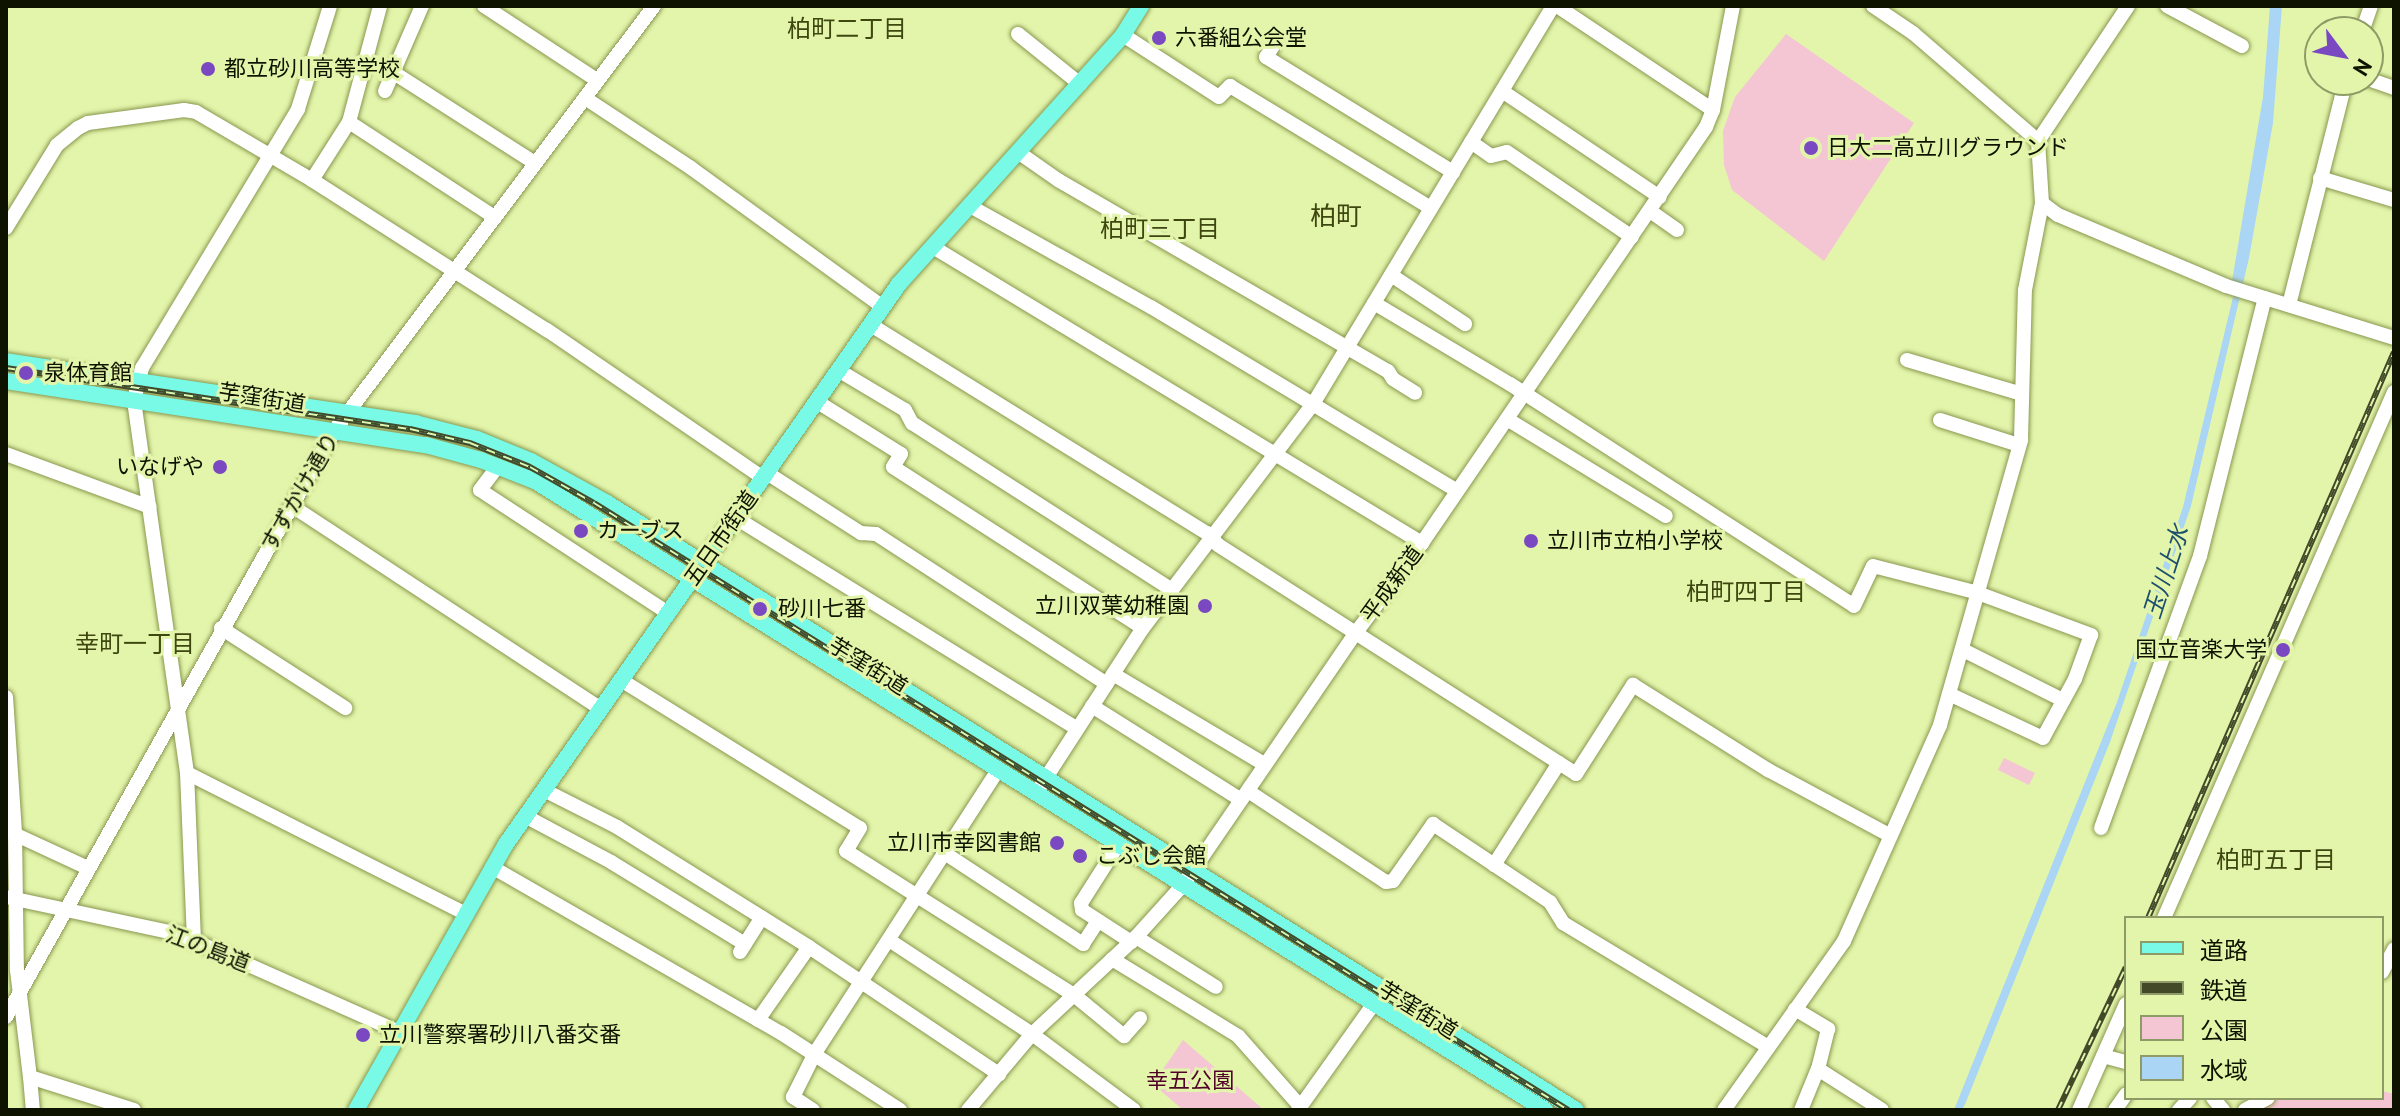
<!DOCTYPE html>
<html>
<head>
<meta charset="utf-8">
<style>
  body { margin:0 }
  #map { position:relative; width:2400px; height:1116px; overflow:hidden; background:#e3f5aa; font-family:"PT Sans","Noto Sans JP",sans-serif }
  div>[style] { position:absolute }
  [style*='--x'] { left:calc(var(--x)*1px); top:calc(var(--y)*1px); width:calc(var(--w)*1px); rotate:calc(var(--a)*1deg) }
  .green>* { inset:0; background:#f4c5d3 }
  .water>* { inset:0; background:#aad5f4 }
  .roads { filter:drop-shadow(0 0 2px #889750) drop-shadow(0 0 2px #889750) }
  .minor>* { height:14px; margin:-7px; padding:0 7px; transform-origin:7px; border-radius:7px; background:#fff }
  .major>* { height:16px; margin:-8px; padding:0 8px; transform-origin:8px; border-radius:8px; background:#79fae7 }
  .rail>* { height:6px; margin-top:-3px; transform-origin:0; background:repeating-linear-gradient(90deg,#e3f5aa 0 9px,#414928 0 18px); box-sizing:border-box; border-block:2px solid #414928 }
  .dots>* { width:22px; height:22px; translate:-50% -50%; box-sizing:border-box; border:4px solid #e3f5aa; border-radius:50% }
  span { translate:-50% -50%; white-space:nowrap; text-align:center; line-height:1.15; -webkit-text-stroke:6px #e3f5aa; paint-order:stroke }
  .poi-label { font-size:22px; color:#0e1300 }
  .left { translate:0 -50%; text-align:left }
  .right { translate:-100% -50%; text-align:right }
  .street-label { font-size:22px; color:#0e1300 }
  .park-label { font-size:22px; color:#500228 }
  .neighbourhood-label { font-size:24px; color:#3d470f }
  .water-label { font-size:24px; color:#1c4f6e; font-style:italic }
  .quarter-label { font-size:26px; color:#3d470f }
  .frame { position:absolute; inset:0; border:8px solid #0e1300; pointer-events:none }
  .legend { position:absolute; left:2124px; top:916px; width:260px; height:184px; box-sizing:border-box; background:#e3f5aa; border:2px solid #8e9b66; margin:0; padding:10px 14px; list-style:none; font-size:24px; color:#0e1300 }
  .legend li { display:flex; align-items:center; gap:16px; height:40px }
  .legend b { width:40px; border:2px solid #8e9b66 }
  .north { position:absolute; left:2304px; top:16px; width:80px; height:80px; box-sizing:border-box; background:#e3f5aa; border:2px solid #8e9b66; border-radius:50%; rotate:122deg; font-size:22px; font-weight:700; line-height:32px; text-align:center; color:#0e1300 }
  .north::after { content:''; display:block; margin:auto; width:28px; height:36px; background:#7a49c1; clip-path:polygon(50% 0,100% 100%,50% 72%,0 100%) }
</style>
</head>
<body>
<div id="map">
  <div class="green">
    <div style="clip-path:polygon(1786px 34px,1914px 123px,1824px 261px,1732px 190px,1724px 165px,1723px 131px,1735px 97px)"></div>
    <div style="clip-path:polygon(2004px 758px,2035px 773px,2029px 785px,1998px 770px)"></div>
    <div style="clip-path:polygon(1183px 1040px,1264px 1110px,1183px 1110px,1153px 1084px)"></div>
    <div style="clip-path:polygon(2382px 1091px,2394px 1094px,2394px 1110px,2252px 1110px,2276px 1098px,2382px 1098px)"></div>
  </div>
  <div class="water">
    <div style="clip-path:polygon(2270px 6px,2282px 6px,2273px 123px,2249px 258px,2191px 506px,2110px 742px,1966px 1102px,1962px 1110px,1954px 1110px,2117px 702px,2183px 507px,2233px 297px,2232px 281px,2263px 97px)"></div>
  </div>
  <div class="roads">
    <div class="minor">
      <div style="--x:484;--y:6;--w:136;--a:33.3"></div>
      <div style="--x:1557;--y:6;--w:187;--a:33.7"></div>
      <div style="--x:1873;--y:6;--w:48;--a:34"></div>
      <div style="--x:1913;--y:33;--w:165;--a:40.8"></div>
      <div style="--x:2167;--y:6;--w:85;--a:28.1"></div>
      <div style="--x:2362;--y:32;--w:28;--a:-71"></div>
      <div style="--x:1018;--y:34;--w:80;--a:38.9"></div>
      <div style="--x:1123;--y:35;--w:114;--a:32.9"></div>
      <div style="--x:1219;--y:97;--w:16;--a:-45"></div>
      <div style="--x:1230;--y:86;--w:235;--a:31.3"></div>
      <div style="--x:1273;--y:46;--w:13;--a:122"></div>
      <div style="--x:1266;--y:57;--w:220;--a:31.6"></div>
      <div style="--x:391;--y:71;--w:171;--a:32.6"></div>
      <div style="--x:2368;--y:79;--w:28;--a:19"></div>
      <div style="--x:385;--y:91;--w:93;--a:-66.5"></div>
      <div style="--x:1502;--y:91;--w:190;--a:33.9"></div>
      <div style="--x:585;--y:98;--w:127;--a:33.4"></div>
      <div style="--x:691;--y:168;--w:237;--a:35.9"></div>
      <div style="--x:349;--y:122;--w:173;--a:33.2"></div>
      <div style="--x:1471;--y:142;--w:24;--a:35"></div>
      <div style="--x:1491;--y:156;--w:16;--a:-14"></div>
      <div style="--x:1507;--y:152;--w:151;--a:34.2"></div>
      <div style="--x:1018;--y:152;--w:49;--a:35"></div>
      <div style="--x:1058;--y:180;--w:381;--a:30.1"></div>
      <div style="--x:1388;--y:371;--w:9;--a:58"></div>
      <div style="--x:1393;--y:379;--w:26;--a:32"></div>
      <div style="--x:2320;--y:178;--w:77;--a:16.6"></div>
      <div style="--x:312;--y:180;--w:69;--a:-57.5"></div>
      <div style="--x:349;--y:122;--w:120;--a:-75"></div>
      <div style="--x:2042;--y:203;--w:20;--a:37"></div>
      <div style="--x:2058;--y:215;--w:182;--a:22.9"></div>
      <div style="--x:2226;--y:286;--w:176;--a:17.2"></div>
      <div style="--x:970;--y:206;--w:207;--a:29.2"></div>
      <div style="--x:1151;--y:307;--w:357;--a:31"></div>
      <div style="--x:1650;--y:211;--w:33;--a:35"></div>
      <div style="--x:6;--y:228;--w:97;--a:-58.4"></div>
      <div style="--x:57;--y:145;--w:27;--a:-39"></div>
      <div style="--x:78;--y:128;--w:11;--a:-27"></div>
      <div style="--x:88;--y:123;--w:97;--a:-7.7"></div>
      <div style="--x:184;--y:110;--w:12;--a:9"></div>
      <div style="--x:196;--y:112;--w:134;--a:30.4"></div>
      <div style="--x:312;--y:180;--w:279;--a:32.6"></div>
      <div style="--x:547;--y:330;--w:262;--a:34.4"></div>
      <div style="--x:933;--y:247;--w:572;--a:31.19"></div>
      <div style="--x:1391;--y:275;--w:89;--a:33.5"></div>
      <div style="--x:1374;--y:303;--w:158;--a:30.8"></div>
      <div style="--x:1510;--y:384;--w:409;--a:32.8"></div>
      <div style="--x:1854;--y:606;--w:44;--a:-64.6"></div>
      <div style="--x:1873;--y:566;--w:105;--a:14.3"></div>
      <div style="--x:1975;--y:592;--w:124;--a:20.3"></div>
      <div style="--x:2091;--y:635;--w:47;--a:110"></div>
      <div style="--x:2075;--y:679;--w:67;--a:118.5"></div>
      <div style="--x:2043;--y:738;--w:104;--a:-154.9"></div>
      <div style="--x:2289;--y:305;--w:232;--a:-75.8"></div>
      <div style="--x:871;--y:325;--w:395;--a:31.8"></div>
      <div style="--x:1207;--y:533;--w:16;--a:47"></div>
      <div style="--x:1218;--y:545;--w:425;--a:32.6"></div>
      <div style="--x:1576;--y:774;--w:106;--a:-57.4"></div>
      <div style="--x:1633;--y:685;--w:160;--a:32.2"></div>
      <div style="--x:1768;--y:770;--w:137;--a:28.2"></div>
      <div style="--x:1907;--y:360;--w:120;--a:16.5"></div>
      <div style="--x:838;--y:370;--w:78;--a:30.8"></div>
      <div style="--x:905;--y:410;--w:15;--a:62"></div>
      <div style="--x:912;--y:423;--w:309;--a:32.7"></div>
      <div style="--x:816;--y:401;--w:100;--a:31.9"></div>
      <div style="--x:901;--y:454;--w:15;--a:122"></div>
      <div style="--x:893;--y:467;--w:297;--a:32.8"></div>
      <div style="--x:1507;--y:419;--w:186;--a:31.4"></div>
      <div style="--x:1940;--y:420;--w:83;--a:17.6"></div>
      <div style="--x:6;--y:454;--w:153;--a:20.2"></div>
      <div style="--x:498;--y:466;--w:30;--a:127"></div>
      <div style="--x:480;--y:490;--w:225;--a:33.2"></div>
      <div style="--x:767;--y:473;--w:112;--a:32.6"></div>
      <div style="--x:861;--y:533;--w:15;--a:4"></div>
      <div style="--x:876;--y:534;--w:275;--a:33"></div>
      <div style="--x:292;--y:506;--w:370;--a:33.3"></div>
      <div style="--x:736;--y:518;--w:401;--a:31.7"></div>
      <div style="--x:221;--y:628;--w:148;--a:32.8"></div>
      <div style="--x:1963;--y:650;--w:112;--a:26.6"></div>
      <div style="--x:1113;--y:674;--w:176;--a:30.8"></div>
      <div style="--x:621;--y:680;--w:281;--a:31.8"></div>
      <div style="--x:860;--y:828;--w:27;--a:121"></div>
      <div style="--x:846;--y:851;--w:270;--a:32.3"></div>
      <div style="--x:1074;--y:995;--w:65;--a:39.4"></div>
      <div style="--x:1124;--y:1036;--w:24;--a:-48"></div>
      <div style="--x:6;--y:697;--w:136;--a:86.2"></div>
      <div style="--x:15;--y:833;--w:137;--a:89.2"></div>
      <div style="--x:17;--y:970;--w:108;--a:83.1"></div>
      <div style="--x:30;--y:1077;--w:109;--a:17.6"></div>
      <div style="--x:1092;--y:706;--w:176;--a:32.2"></div>
      <div style="--x:187;--y:773;--w:377;--a:-98.1"></div>
      <div style="--x:134;--y:400;--w:33;--a:-76"></div>
      <div style="--x:142;--y:368;--w:302;--a:-58.9"></div>
      <div style="--x:298;--y:109;--w:108;--a:-72.7"></div>
      <div style="--x:1040;--y:787;--w:189;--a:-57.1"></div>
      <div style="--x:1143;--y:628;--w:281;--a:-52.8"></div>
      <div style="--x:1313;--y:404;--w:465;--a:-58.9"></div>
      <div style="--x:544;--y:790;--w:82;--a:26.9"></div>
      <div style="--x:617;--y:827;--w:226;--a:32"></div>
      <div style="--x:809;--y:947;--w:229;--a:33.8"></div>
      <div style="--x:1248;--y:791;--w:165;--a:33.4"></div>
      <div style="--x:1386;--y:882;--w:7;--a:-8"></div>
      <div style="--x:1393;--y:881;--w:70;--a:-54.9"></div>
      <div style="--x:1433;--y:824;--w:141;--a:33.7"></div>
      <div style="--x:1550;--y:902;--w:25;--a:58"></div>
      <div style="--x:1563;--y:923;--w:238;--a:31.1"></div>
      <div style="--x:525;--y:816;--w:98;--a:28.1"></div>
      <div style="--x:611;--y:862;--w:157;--a:31.5"></div>
      <div style="--x:2101;--y:828;--w:289;--a:-70"></div>
      <div style="--x:2200;--y:556;--w:266;--a:-75.9"></div>
      <div style="--x:10;--y:832;--w:86;--a:24.8"></div>
      <div style="--x:1118;--y:845;--w:69;--a:122.5"></div>
      <div style="--x:1081;--y:903;--w:7;--a:82"></div>
      <div style="--x:1082;--y:910;--w:59;--a:33.1"></div>
      <div style="--x:943;--y:852;--w:168;--a:33.3"></div>
      <div style="--x:1083;--y:944;--w:27;--a:-57"></div>
      <div style="--x:1494;--y:865;--w:121;--a:-57.5"></div>
      <div style="--x:492;--y:867;--w:333;--a:29.9"></div>
      <div style="--x:781;--y:1033;--w:142;--a:32.9"></div>
      <div style="--x:6;--y:897;--w:177;--a:12.1"></div>
      <div style="--x:179;--y:934;--w:241;--a:24"></div>
      <div style="--x:2164;--y:918;--w:574;--a:-66.38"></div>
      <div style="--x:1136;--y:937;--w:94;--a:32"></div>
      <div style="--x:194;--y:940;--w:167;--a:-92.4"></div>
      <div style="--x:187;--y:773;--w:313;--a:26.8"></div>
      <div style="--x:889;--y:940;--w:171;--a:33.3"></div>
      <div style="--x:1032;--y:1034;--w:127;--a:36.7"></div>
      <div style="--x:740;--y:952;--w:41;--a:-57.8"></div>
      <div style="--x:1112;--y:959;--w:148;--a:31.4"></div>
      <div style="--x:1238;--y:1036;--w:94;--a:48.5"></div>
      <div style="--x:2382;--y:972;--w:26;--a:-62"></div>
      <div style="--x:1795;--y:1009;--w:39;--a:31"></div>
      <div style="--x:1828;--y:1029;--w:38;--a:104"></div>
      <div style="--x:1819;--y:1066;--w:48;--a:112.2"></div>
      <div style="--x:6;--y:1017;--w:672;--a:-60.76"></div>
      <div style="--x:334;--y:431;--w:532;--a:-53.02"></div>
      <div style="--x:758;--y:1020;--w:89;--a:-55.1"></div>
      <div style="--x:2103;--y:1056;--w:24;--a:15"></div>
      <div style="--x:1818;--y:1069;--w:76;--a:32.6"></div>
      <div style="--x:30;--y:1077;--w:33;--a:85"></div>
      <div style="--x:2213;--y:1098;--w:16;--a:50"></div>
      <div style="--x:813;--y:1110;--w:24;--a:-147"></div>
      <div style="--x:793;--y:1097;--w:49;--a:-63.4"></div>
      <div style="--x:815;--y:1053;--w:337;--a:-57.1"></div>
      <div style="--x:968;--y:1110;--w:99;--a:-49.9"></div>
      <div style="--x:1032;--y:1034;--w:142;--a:-43"></div>
      <div style="--x:1136;--y:937;--w:70;--a:-47.9"></div>
      <div style="--x:1183;--y:885;--w:304;--a:-55.6"></div>
      <div style="--x:1355;--y:634;--w:113;--a:-53.6"></div>
      <div style="--x:1422;--y:543;--w:504;--a:-55.68"></div>
      <div style="--x:1706;--y:127;--w:18;--a:-68"></div>
      <div style="--x:1713;--y:110;--w:106;--a:-79.1"></div>
      <div style="--x:1298;--y:1110;--w:129;--a:-54.5"></div>
      <div style="--x:1724;--y:1110;--w:207;--a:-54.6"></div>
      <div style="--x:1844;--y:941;--w:236;--a:-66"></div>
      <div style="--x:1940;--y:725;--w:296;--a:-74.1"></div>
      <div style="--x:2021;--y:440;--w:150;--a:-88.5"></div>
      <div style="--x:2025;--y:290;--w:89;--a:-78.9"></div>
      <div style="--x:2042;--y:203;--w:62;--a:-93.7"></div>
      <div style="--x:2038;--y:141;--w:162;--a:-56.3"></div>
      <div style="--x:2079;--y:1110;--w:116;--a:-66.1"></div>
      <div style="--x:2115;--y:1110;--w:19;--a:-55"></div>
      <div style="--x:2179;--y:1110;--w:16;--a:-47"></div>
      <div style="--x:2245;--y:1110;--w:26;--a:-28"></div>
    </div>
    <div class="major">
      <div style="--x:6;--y:361;--w:414;--a:8.6"></div>
      <div style="--x:415;--y:423;--w:64;--a:14.5"></div>
      <div style="--x:477;--y:439;--w:58;--a:22.2"></div>
      <div style="--x:531;--y:461;--w:87;--a:28.9"></div>
      <div style="--x:607;--y:503;--w:1143;--a:32.06"></div>
      <div style="--x:6;--y:381;--w:425;--a:8.7"></div>
      <div style="--x:426;--y:445;--w:57;--a:15.3"></div>
      <div style="--x:481;--y:460;--w:58;--a:21.3"></div>
      <div style="--x:535;--y:481;--w:1190;--a:31.91"></div>
      <div style="--x:356;--y:1110;--w:305;--a:-60.6"></div>
      <div style="--x:506;--y:844;--w:684;--a:-54.94"></div>
      <div style="--x:899;--y:284;--w:335;--a:-48"></div>
      <div style="--x:1123;--y:35;--w:34;--a:-58"></div>
    </div>
  </div>
  <div class="rail">
    <div style="--x:6;--y:368;--w:409;--a:8.6"></div>
    <div style="--x:410;--y:429;--w:62;--a:13.1"></div>
    <div style="--x:470;--y:443;--w:65;--a:21.8"></div>
    <div style="--x:530;--y:467;--w:73;--a:29.4"></div>
    <div style="--x:594;--y:503;--w:1148;--a:31.93"></div>
    <div style="--x:2148;--y:918;--w:617;--a:-66.51"></div>
    <div style="--x:2058;--y:1110;--w:158;--a:-64.6"></div>
  </div>
  <div class="dots">
    <div style="left:1159px;top:38px;background:#7a49c1"></div>
    <div style="left:208px;top:69px;background:#7a49c1"></div>
    <div style="left:1811px;top:148px;background:#7a49c1"></div>
    <div style="left:26px;top:373px;background:#7a49c1"></div>
    <div style="left:220px;top:467px;background:#7a49c1"></div>
    <div style="left:581px;top:531px;background:#7a49c1"></div>
    <div style="left:1531px;top:541px;background:#7a49c1"></div>
    <div style="left:1205px;top:606px;background:#7a49c1"></div>
    <div style="left:760px;top:609px;background:#7a49c1"></div>
    <div style="left:2283px;top:650px;background:#7a49c1"></div>
    <div style="left:1057px;top:843px;background:#7a49c1"></div>
    <div style="left:1080px;top:856px;background:#7a49c1"></div>
    <div style="left:363px;top:1035px;background:#7a49c1"></div>
  </div>
  <div class="poi-label">
    <span class="left" style="left:1175px;top:38px">六番組公会堂</span>
    <span class="left" style="left:224px;top:69px">都立砂川高等学校</span>
    <span class="left" style="left:1827px;top:148px">日大二高立川グラウンド</span>
    <span class="left" style="left:44px;top:373px">泉体育館</span>
    <span class="right" style="left:204px;top:467px">いなげや</span>
    <span class="left" style="left:597px;top:531px">カーブス</span>
    <span class="left" style="left:1547px;top:541px">立川市立柏小学校</span>
    <span class="right" style="left:1189px;top:606px">立川双葉幼稚園</span>
    <span class="left" style="left:778px;top:609px">砂川七番</span>
    <span class="right" style="left:2267px;top:650px">国立音楽大学</span>
    <span class="right" style="left:1041px;top:843px">立川市幸図書館</span>
    <span class="left" style="left:1096px;top:856px">こぶし会館</span>
    <span class="left" style="left:379px;top:1035px">立川警察署砂川八番交番</span>
  </div>
  <div class="street-label">
    <span style="left:262px;top:398px;rotate:9deg">芋窪街道</span>
    <span style="left:300px;top:492px;rotate:-60deg">すずかけ通り</span>
    <span style="left:721px;top:538px;rotate:-55deg">五日市街道</span>
    <span style="left:1392px;top:584px;rotate:-54deg">平成新道</span>
    <span style="left:868px;top:666px;rotate:32deg">芋窪街道</span>
    <span style="left:208px;top:949px;rotate:21deg">江の島道</span>
    <span style="left:1418px;top:1010px;rotate:32deg">芋窪街道</span>
  </div>
  <div class="park-label">
    <span style="left:1190px;top:1081px">幸五公園</span>
  </div>
  <div class="neighbourhood-label">
    <span style="left:847px;top:29px">柏町二丁目</span>
    <span style="left:1160px;top:229px">柏町三丁目</span>
    <span style="left:1746px;top:592px">柏町四丁目</span>
    <span style="left:135px;top:644px">幸町一丁目</span>
    <span style="left:2276px;top:860px">柏町五丁目</span>
  </div>
  <div class="water-label">
    <span style="left:2166px;top:572px;rotate:-72deg">玉川上水</span>
  </div>
  <div class="quarter-label">
    <span style="left:1336px;top:216px">柏町</span>
  </div>
  <div class="frame"></div>
  <ul class="legend">
  <li><b style="height:10px;background:#79fae7"></b>道路</li>
  <li><b style="height:10px;background:#414928"></b>鉄道</li>
  <li><b style="height:22px;background:#f4c5d3"></b>公園</li>
  <li><b style="height:22px;background:#aad5f4"></b>水域</li>
  </ul>
  <div class="north">N</div>
</div>
</body>
</html>
